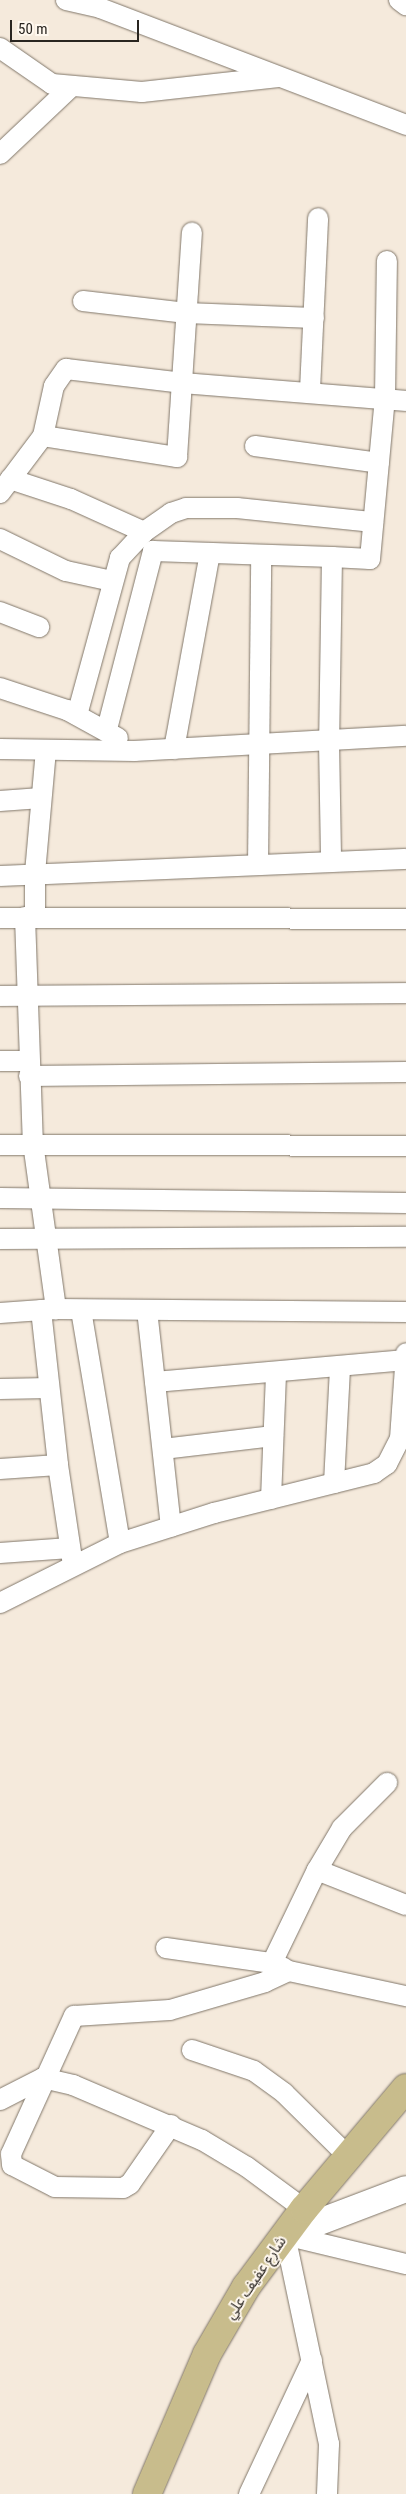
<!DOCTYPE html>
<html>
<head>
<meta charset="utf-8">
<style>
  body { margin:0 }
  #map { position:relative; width:406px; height:2494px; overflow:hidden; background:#f5eadc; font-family:"Roboto Condensed","Noto Sans Arabic",sans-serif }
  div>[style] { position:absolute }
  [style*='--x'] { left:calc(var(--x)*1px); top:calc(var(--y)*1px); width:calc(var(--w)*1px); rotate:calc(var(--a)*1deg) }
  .roads { filter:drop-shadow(0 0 1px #81776a) drop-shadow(0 0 1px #81776a) }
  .minor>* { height:20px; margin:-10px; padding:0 10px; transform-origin:10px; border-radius:10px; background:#fff }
  .tertiary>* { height:26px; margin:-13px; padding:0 13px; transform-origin:13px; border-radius:13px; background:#fff }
  .primary>* { height:28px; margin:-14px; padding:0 14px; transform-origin:14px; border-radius:14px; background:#c8bc8c }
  span { translate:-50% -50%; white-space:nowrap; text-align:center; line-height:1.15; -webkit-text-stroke:4px #fff8ef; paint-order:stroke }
  .street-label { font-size:15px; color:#292520 }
  .scale { position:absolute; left:10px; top:20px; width:129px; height:22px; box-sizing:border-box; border:2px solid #292520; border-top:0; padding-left:6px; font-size:15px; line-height:18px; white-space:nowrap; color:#292520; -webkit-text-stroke:4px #fff8ef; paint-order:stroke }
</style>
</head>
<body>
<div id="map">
  <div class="roads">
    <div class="minor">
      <div style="--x:66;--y:0;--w:35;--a:13"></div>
      <div style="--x:100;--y:8;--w:328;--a:20.9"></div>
      <div style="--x:399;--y:0;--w:9;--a:36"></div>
      <div style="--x:0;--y:48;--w:63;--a:34.7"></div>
      <div style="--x:52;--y:84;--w:90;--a:5.1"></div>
      <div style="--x:142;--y:92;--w:137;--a:-6.3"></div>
      <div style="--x:0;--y:154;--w:99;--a:-43.4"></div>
      <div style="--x:83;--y:301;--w:104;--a:6.6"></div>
      <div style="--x:186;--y:313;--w:128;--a:2.2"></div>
      <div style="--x:310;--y:390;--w:172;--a:-87.3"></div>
      <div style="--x:43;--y:436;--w:136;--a:8.9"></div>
      <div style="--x:177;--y:457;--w:225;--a:-86.2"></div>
      <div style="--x:255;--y:446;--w:125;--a:7.8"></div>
      <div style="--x:10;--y:479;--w:64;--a:18.2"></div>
      <div style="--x:71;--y:499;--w:80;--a:24.3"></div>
      <div style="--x:0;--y:493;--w:71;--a:-53"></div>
      <div style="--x:43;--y:436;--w:51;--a:-77.6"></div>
      <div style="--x:54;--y:386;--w:21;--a:-55"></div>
      <div style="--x:66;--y:369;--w:118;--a:6.8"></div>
      <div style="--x:183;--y:383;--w:224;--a:4.6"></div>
      <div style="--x:0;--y:539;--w:73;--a:25.9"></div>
      <div style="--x:66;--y:571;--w:47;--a:12.3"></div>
      <div style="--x:332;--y:557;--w:38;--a:3"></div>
      <div style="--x:370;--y:559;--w:162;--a:-84.7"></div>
      <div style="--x:385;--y:398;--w:137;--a:-89.2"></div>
      <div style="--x:0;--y:612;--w:42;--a:21"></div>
      <div style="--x:0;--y:688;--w:71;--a:18.2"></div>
      <div style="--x:67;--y:710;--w:58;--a:28.8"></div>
      <div style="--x:77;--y:715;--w:163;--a:-74.7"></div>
      <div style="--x:120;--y:558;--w:35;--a:-47"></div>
      <div style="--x:144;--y:532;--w:33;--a:-35"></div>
      <div style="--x:171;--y:513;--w:16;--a:-18"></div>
      <div style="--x:186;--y:508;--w:51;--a:0"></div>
      <div style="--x:237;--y:508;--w:137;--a:5.9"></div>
      <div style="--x:107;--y:729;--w:184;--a:-75.5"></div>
      <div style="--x:153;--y:551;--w:179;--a:1.9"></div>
      <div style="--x:332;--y:557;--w:185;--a:90.9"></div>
      <div style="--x:329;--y:742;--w:120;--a:89"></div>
      <div style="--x:0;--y:749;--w:135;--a:0.8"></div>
      <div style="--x:135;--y:751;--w:271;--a:-3.2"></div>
      <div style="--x:174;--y:749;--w:199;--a:-79.6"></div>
      <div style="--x:0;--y:801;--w:41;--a:-4.2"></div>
      <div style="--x:258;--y:865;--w:310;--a:-89.4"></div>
      <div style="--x:0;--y:876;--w:406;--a:-2.4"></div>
      <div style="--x:25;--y:917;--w:226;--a:88"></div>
      <div style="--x:33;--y:1143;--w:168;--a:82.1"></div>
      <div style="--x:35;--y:917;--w:44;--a:-90"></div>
      <div style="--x:35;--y:873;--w:123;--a:-84.9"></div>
      <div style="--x:0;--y:918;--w:406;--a:0.1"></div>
      <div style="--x:0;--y:996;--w:406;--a:-0.4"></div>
      <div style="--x:0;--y:1061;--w:28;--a:0"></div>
      <div style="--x:29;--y:1076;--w:377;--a:-0.6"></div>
      <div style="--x:0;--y:1145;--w:406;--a:0.1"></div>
      <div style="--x:0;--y:1198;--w:406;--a:0.7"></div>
      <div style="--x:0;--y:1239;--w:406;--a:-0.3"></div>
      <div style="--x:41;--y:1310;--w:156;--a:83.7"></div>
      <div style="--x:58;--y:1465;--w:101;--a:81.5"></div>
      <div style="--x:81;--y:1310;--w:236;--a:80.5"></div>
      <div style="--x:147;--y:1310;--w:218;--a:83.7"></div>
      <div style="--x:0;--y:1313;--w:56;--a:-4.1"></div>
      <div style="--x:56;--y:1309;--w:350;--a:0.5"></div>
      <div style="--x:155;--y:1382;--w:252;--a:-5"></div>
      <div style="--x:0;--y:1389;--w:49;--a:-1.2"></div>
      <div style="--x:163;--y:1449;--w:111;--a:-6.7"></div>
      <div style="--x:0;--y:1469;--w:58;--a:-3.9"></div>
      <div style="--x:334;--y:1483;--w:116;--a:-87"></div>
      <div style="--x:271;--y:1499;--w:127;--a:-87.7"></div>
      <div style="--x:0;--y:1553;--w:70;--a:-4.1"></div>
      <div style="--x:0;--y:1603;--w:134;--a:-26.6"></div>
      <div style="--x:120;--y:1543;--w:99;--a:-17.7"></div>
      <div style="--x:214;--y:1513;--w:165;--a:-14"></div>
      <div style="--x:374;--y:1473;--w:16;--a:-35"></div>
      <div style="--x:387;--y:1464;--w:28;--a:-63"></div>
      <div style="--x:400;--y:1439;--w:86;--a:-86"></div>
      <div style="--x:317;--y:1870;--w:96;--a:21.5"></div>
      <div style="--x:166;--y:1948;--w:107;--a:8.1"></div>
      <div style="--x:272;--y:1963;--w:13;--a:23"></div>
      <div style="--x:272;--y:1963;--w:103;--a:-64.2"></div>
      <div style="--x:317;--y:1870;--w:49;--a:-59.2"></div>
      <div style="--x:342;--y:1828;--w:64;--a:-45"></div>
      <div style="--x:192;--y:2050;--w:65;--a:18.7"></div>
      <div style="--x:254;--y:2071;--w:37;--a:36"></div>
      <div style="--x:284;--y:2093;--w:91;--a:44.6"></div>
      <div style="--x:0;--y:2100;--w:48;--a:-27.1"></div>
      <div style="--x:43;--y:2078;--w:31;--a:13"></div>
      <div style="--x:73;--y:2085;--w:140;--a:23.1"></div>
      <div style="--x:202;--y:2140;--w:52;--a:31"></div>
      <div style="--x:247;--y:2167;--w:71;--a:36.4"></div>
      <div style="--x:171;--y:2125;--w:72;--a:124.8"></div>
      <div style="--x:130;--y:2184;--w:8;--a:150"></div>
      <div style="--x:123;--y:2188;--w:68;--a:-179.2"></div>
      <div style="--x:55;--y:2187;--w:48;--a:-152.9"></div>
      <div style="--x:12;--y:2165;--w:11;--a:-95"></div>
      <div style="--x:11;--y:2154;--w:152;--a:-65.5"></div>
      <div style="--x:74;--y:2016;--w:96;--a:-3.6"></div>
      <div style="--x:170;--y:2010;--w:99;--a:-16.4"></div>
      <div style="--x:265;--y:1982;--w:26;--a:-25"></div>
      <div style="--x:289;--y:1971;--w:120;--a:12.1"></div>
      <div style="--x:249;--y:2494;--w:148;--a:-64.8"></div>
      <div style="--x:327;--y:2494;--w:50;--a:-87.7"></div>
      <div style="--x:329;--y:2444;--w:214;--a:-101.9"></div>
      <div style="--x:285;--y:2235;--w:124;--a:13.5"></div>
    </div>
    <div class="tertiary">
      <div style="--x:285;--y:2235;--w:129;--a:-20.8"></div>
    </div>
    <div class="primary">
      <div style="--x:147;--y:2494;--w:152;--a:-66.8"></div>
      <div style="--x:207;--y:2354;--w:78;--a:-59.8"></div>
      <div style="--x:246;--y:2287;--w:97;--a:-53.4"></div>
      <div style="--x:304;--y:2209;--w:158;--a:-49.9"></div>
    </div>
  </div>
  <div class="street-label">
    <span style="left:256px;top:2278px;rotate:-56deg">شارع عفيف علي</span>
  </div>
  <div class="scale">50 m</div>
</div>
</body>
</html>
